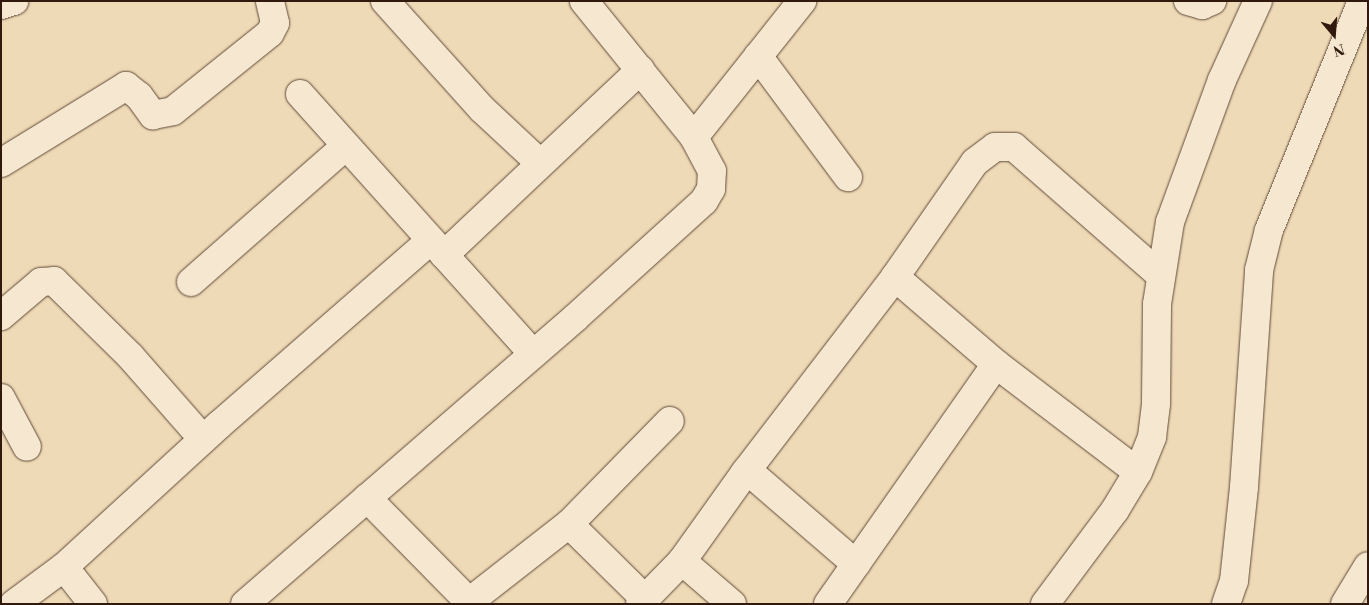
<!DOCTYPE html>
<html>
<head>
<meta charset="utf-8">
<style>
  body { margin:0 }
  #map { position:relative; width:1369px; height:605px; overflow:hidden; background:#efdab7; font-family:"Libre Bodoni",serif }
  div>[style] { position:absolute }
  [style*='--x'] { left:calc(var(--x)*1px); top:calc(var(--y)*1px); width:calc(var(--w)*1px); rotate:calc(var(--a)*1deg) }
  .roads { filter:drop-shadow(0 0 1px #604a38) drop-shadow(0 0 1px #604a38) }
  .minor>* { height:28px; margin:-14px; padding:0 14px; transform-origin:14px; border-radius:14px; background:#f5e7d0 }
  span { translate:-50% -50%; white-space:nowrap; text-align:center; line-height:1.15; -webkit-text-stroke:4.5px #f5e7d0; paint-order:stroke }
  .frame { position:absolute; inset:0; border:2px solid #311a0d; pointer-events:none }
  .north { position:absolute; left:1309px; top:10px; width:50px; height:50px; -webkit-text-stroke:4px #f5e7d0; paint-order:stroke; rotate:162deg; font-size:14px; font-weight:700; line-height:20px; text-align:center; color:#311a0d }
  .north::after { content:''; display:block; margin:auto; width:18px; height:22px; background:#311a0d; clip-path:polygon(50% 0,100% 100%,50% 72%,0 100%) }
</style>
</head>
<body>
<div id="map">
  <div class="roads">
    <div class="minor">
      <div style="--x:385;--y:1;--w:145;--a:48.1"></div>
      <div style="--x:482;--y:109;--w:79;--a:43"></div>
      <div style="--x:1188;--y:1;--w:15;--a:16"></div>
      <div style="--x:1202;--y:5;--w:11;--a:-22"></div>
      <div style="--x:1;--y:5;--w:14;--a:-17"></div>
      <div style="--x:758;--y:56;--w:151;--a:53.4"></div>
      <div style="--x:300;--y:94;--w:349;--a:48.1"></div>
      <div style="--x:694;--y:137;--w:174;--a:-51.5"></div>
      <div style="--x:1;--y:163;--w:147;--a:-31.6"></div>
      <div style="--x:126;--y:86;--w:16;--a:38"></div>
      <div style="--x:139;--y:96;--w:24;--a:54"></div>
      <div style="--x:153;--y:115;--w:20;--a:-11"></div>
      <div style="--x:173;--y:111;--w:124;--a:-38.8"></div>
      <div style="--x:270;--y:33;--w:11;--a:-63"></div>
      <div style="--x:275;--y:23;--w:23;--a:-103"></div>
      <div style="--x:444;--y:255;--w:270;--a:-43.3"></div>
      <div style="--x:895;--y:277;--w:133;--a:40.7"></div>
      <div style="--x:996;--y:364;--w:178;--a:37.3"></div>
      <div style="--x:191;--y:282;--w:206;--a:-41.3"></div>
      <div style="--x:1;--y:316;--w:52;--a:-40.4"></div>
      <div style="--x:41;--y:282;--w:13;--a:-4"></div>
      <div style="--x:54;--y:281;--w:108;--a:44.6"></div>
      <div style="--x:131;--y:357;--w:109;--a:48.7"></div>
      <div style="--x:1;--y:398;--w:55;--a:62"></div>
      <div style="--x:747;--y:470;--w:144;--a:40.8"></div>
      <div style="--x:367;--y:498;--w:148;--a:45.5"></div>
      <div style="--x:569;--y:524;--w:107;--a:44.6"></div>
      <div style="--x:682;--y:561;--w:66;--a:40.7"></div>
      <div style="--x:64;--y:567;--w:47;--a:51.9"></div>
      <div style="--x:469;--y:602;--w:127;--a:-38"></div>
      <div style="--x:569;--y:524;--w:144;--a:-45.6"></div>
      <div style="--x:14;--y:604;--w:62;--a:-36.5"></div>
      <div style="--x:64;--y:567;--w:210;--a:-42.5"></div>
      <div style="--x:219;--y:425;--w:281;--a:-41.1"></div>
      <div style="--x:245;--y:604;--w:437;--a:-40.9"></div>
      <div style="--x:575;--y:318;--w:174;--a:-42.2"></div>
      <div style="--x:704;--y:201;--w:14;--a:-60"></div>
      <div style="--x:711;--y:189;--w:18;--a:-87"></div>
      <div style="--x:712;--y:171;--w:38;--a:-118"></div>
      <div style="--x:694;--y:137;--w:175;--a:-129"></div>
      <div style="--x:640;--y:604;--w:60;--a:-45.7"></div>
      <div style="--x:682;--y:561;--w:107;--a:-54.5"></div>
      <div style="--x:744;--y:474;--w:248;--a:-52.5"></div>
      <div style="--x:895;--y:277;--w:140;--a:-55.2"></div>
      <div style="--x:975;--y:162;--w:25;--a:-37"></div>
      <div style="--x:995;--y:147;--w:19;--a:0"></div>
      <div style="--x:1014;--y:147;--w:194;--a:41.2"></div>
      <div style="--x:828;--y:604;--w:293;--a:-55"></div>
      <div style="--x:1045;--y:604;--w:117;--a:-53.3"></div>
      <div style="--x:1115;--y:510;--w:44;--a:-58.8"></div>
      <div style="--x:1138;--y:472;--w:38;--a:-68"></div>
      <div style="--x:1152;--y:437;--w:34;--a:-83"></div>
      <div style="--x:1156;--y:403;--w:99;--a:-89.4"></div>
      <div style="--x:1157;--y:304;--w:83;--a:-81"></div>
      <div style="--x:1170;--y:222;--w:151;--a:-69.9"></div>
      <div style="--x:1222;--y:80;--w:87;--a:-65.5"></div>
      <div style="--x:1226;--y:604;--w:24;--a:-71"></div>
      <div style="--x:1234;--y:581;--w:95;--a:-83.9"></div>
      <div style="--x:1244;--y:487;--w:218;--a:-86"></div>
      <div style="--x:1259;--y:270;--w:41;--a:-76"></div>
      <div style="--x:1269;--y:230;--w:247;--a:-67.9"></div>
      <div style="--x:1345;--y:604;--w:44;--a:-58.8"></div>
    </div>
  </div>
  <div class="frame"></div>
  <div class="north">N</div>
</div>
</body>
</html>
